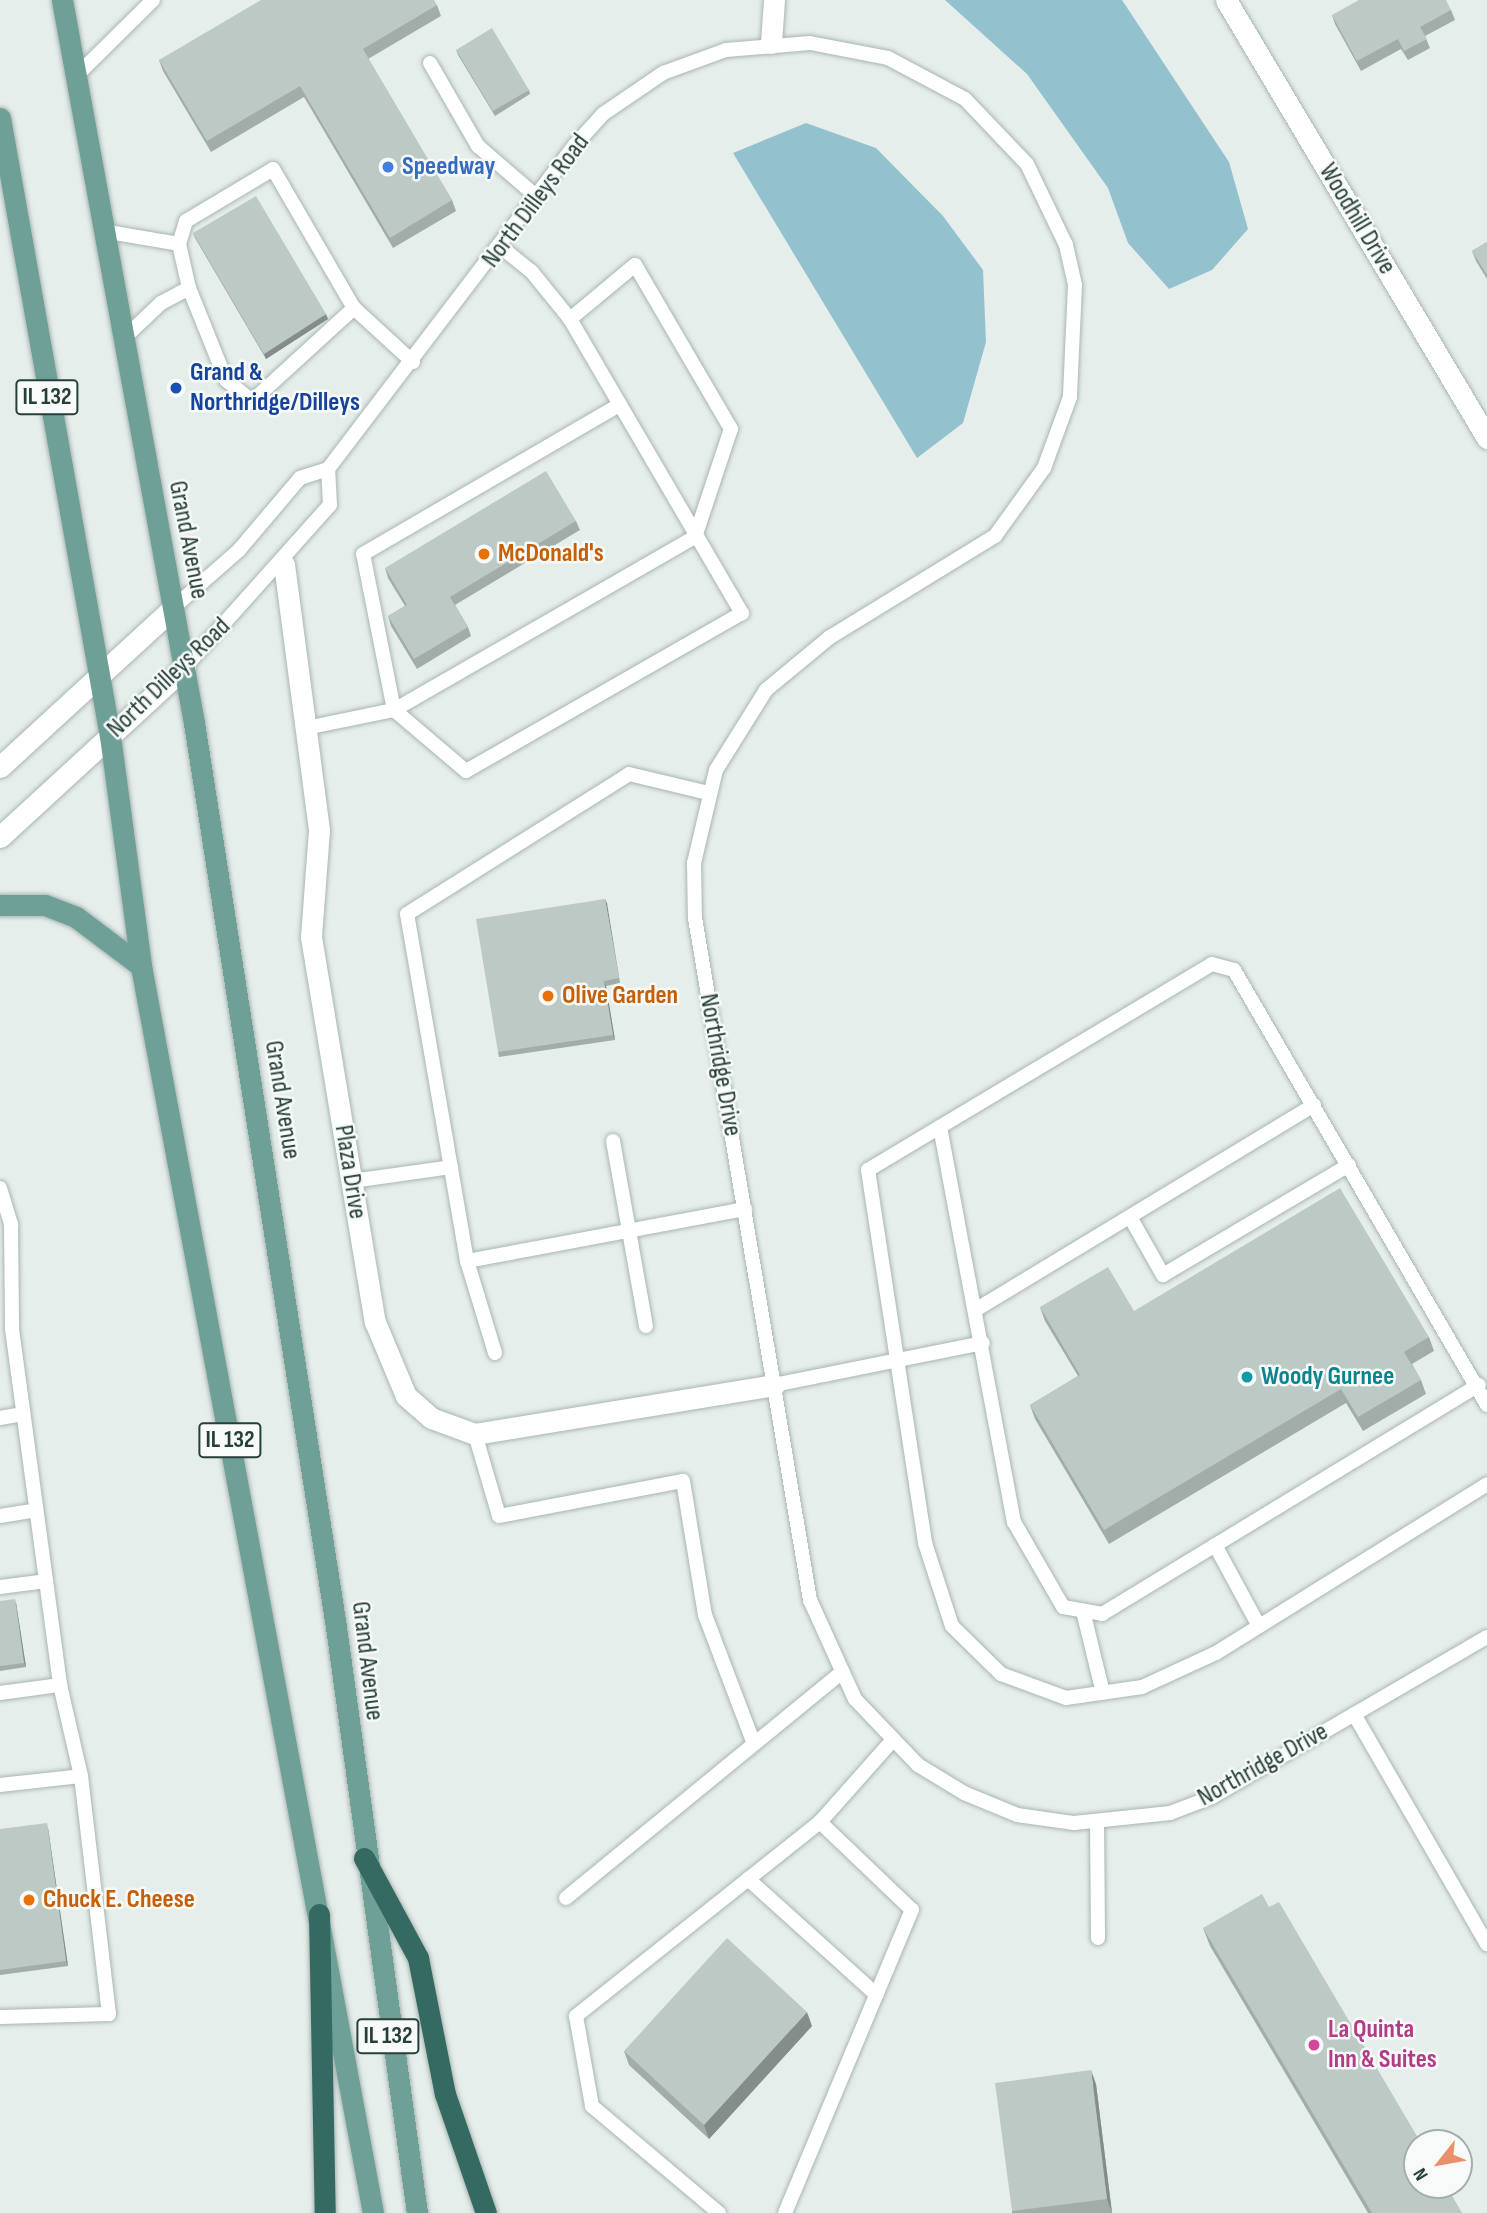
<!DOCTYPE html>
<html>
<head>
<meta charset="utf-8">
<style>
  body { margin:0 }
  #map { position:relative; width:1487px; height:2213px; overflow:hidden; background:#e6eeeb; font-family:"Sofia Sans Condensed",sans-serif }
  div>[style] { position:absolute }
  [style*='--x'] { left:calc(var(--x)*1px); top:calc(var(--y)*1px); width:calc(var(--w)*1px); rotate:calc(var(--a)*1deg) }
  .water>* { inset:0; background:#93c2ce }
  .roads { filter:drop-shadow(0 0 2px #a9b6b2) drop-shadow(0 0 2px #a9b6b2) }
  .service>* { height:14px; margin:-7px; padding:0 7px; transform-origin:7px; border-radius:7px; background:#fff }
  .minor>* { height:21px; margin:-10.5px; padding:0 10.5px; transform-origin:10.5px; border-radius:10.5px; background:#fff }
  .tertiary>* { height:21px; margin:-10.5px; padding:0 10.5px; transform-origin:10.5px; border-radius:10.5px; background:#fff }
  .primary>* { height:21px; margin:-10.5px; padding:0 10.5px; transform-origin:10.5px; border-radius:10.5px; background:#6ea097 }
  .motorway>* { height:21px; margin:-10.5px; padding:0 10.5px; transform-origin:10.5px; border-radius:10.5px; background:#346a62 }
  .wall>* { inset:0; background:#a2ada9 }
  .shaded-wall>* { inset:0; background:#848d89 }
  .building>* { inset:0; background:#bcc9c4 }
  .dots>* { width:19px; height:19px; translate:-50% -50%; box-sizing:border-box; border:4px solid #f7faf9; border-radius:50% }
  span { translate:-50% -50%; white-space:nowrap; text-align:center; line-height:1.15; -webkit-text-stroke:5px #f7faf9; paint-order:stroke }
  .shield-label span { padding:2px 5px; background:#f7faf9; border:2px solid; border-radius:5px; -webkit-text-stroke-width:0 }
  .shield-label { font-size:24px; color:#263f3a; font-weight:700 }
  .shop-label { font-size:26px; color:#366cbe; font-weight:700 }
  .left { translate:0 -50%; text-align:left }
  .street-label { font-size:26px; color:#263f3a }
  .transit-label { font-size:26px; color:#164399; font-weight:700 }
  .food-label { font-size:26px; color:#c56008; font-weight:700 }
  .culture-label { font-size:26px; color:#0d838f; font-weight:700 }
  .hotel-label { font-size:26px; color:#b23c85; font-weight:700 }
  .north { position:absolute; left:1403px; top:2129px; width:70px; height:70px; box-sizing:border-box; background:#f7faf9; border:2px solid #a3afad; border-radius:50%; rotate:239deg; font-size:19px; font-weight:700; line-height:28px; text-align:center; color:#263f3a }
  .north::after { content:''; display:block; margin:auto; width:24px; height:32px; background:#e9916a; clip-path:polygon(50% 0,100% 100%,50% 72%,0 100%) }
</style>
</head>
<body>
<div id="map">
  <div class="water">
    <div style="clip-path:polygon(945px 0,1122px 0,1229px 162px,1248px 229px,1212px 270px,1169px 289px,1128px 243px,1108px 188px,1027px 74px)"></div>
    <div style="clip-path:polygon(806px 123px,876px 148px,943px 216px,983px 270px,986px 342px,963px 423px,917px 458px,733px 153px)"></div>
  </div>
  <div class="roads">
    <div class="service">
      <div style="--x:430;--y:63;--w:96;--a:60"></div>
      <div style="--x:478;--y:146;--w:78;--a:40.8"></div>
      <div style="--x:76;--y:76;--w:108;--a:-44.6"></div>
      <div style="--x:103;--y:231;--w:77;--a:9.7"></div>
      <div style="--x:501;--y:247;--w:40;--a:39"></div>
      <div style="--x:532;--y:272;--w:60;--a:51"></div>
      <div style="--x:570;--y:319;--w:341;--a:59.7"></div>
      <div style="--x:742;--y:613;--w:318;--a:150.2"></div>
      <div style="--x:466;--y:771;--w:94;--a:-139.7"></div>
      <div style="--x:394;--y:710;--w:159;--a:-101.2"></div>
      <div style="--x:363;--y:554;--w:296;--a:-30.2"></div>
      <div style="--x:354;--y:308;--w:138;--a:137.6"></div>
      <div style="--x:252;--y:401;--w:33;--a:-141"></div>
      <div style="--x:226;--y:380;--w:99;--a:-111.9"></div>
      <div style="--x:189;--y:288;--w:45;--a:-102.8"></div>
      <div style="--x:179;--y:244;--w:24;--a:-73"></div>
      <div style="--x:186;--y:221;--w:101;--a:-30.9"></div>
      <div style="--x:273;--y:169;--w:161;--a:59.8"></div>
      <div style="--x:354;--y:308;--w:80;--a:42.5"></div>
      <div style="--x:122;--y:340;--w:54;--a:-43.5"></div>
      <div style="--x:161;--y:303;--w:32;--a:-28"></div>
      <div style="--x:173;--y:608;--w:88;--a:-41.3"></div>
      <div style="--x:239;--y:550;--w:94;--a:-49.7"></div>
      <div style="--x:300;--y:478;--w:29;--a:-18"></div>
      <div style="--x:328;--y:469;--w:407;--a:-52.7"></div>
      <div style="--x:575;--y:145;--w:42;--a:-47.9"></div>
      <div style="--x:603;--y:114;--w:73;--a:-34.3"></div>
      <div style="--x:663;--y:73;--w:67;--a:-20.1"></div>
      <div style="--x:726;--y:50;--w:84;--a:-4.8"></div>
      <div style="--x:810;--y:43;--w:79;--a:10.9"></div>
      <div style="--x:888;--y:58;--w:87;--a:28"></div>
      <div style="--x:965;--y:99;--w:90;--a:46.4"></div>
      <div style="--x:1027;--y:164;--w:90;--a:64.3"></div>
      <div style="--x:1066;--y:245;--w:41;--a:77.3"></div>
      <div style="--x:1075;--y:285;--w:112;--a:92.6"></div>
      <div style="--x:1070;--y:397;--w:76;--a:110.1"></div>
      <div style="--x:1044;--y:468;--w:84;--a:125.8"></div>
      <div style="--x:995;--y:536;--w:193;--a:148.5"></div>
      <div style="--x:830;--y:637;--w:83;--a:140.4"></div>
      <div style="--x:766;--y:690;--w:94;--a:122"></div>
      <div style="--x:716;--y:770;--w:96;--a:103.3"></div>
      <div style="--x:694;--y:863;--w:55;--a:89"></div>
      <div style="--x:695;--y:918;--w:692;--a:80.43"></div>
      <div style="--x:810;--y:1600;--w:109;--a:65.6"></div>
      <div style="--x:855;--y:1699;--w:91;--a:46.3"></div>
      <div style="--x:918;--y:1765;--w:54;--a:31.3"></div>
      <div style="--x:964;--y:1793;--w:57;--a:22.5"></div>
      <div style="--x:1017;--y:1815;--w:58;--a:8"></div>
      <div style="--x:1074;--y:1823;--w:97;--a:-5.9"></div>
      <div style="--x:1170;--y:1813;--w:45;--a:-20.9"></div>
      <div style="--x:1212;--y:1797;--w:318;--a:-30.2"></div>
      <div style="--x:185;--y:667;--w:217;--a:-48.2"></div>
      <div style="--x:330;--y:505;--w:36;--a:-93"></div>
      <div style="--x:306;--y:728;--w:90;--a:-11.6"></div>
      <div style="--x:394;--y:710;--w:347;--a:-29.9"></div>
      <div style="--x:695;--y:537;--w:114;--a:-71.6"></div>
      <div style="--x:731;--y:429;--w:190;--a:-120.3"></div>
      <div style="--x:635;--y:265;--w:85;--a:140.3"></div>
      <div style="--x:940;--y:1127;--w:402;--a:79.4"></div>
      <div style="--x:1014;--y:1522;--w:98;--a:60"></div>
      <div style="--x:1063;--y:1607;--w:40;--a:10"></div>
      <div style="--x:1102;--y:1614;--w:441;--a:-31.3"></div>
      <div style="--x:613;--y:1141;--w:188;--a:79.9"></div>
      <div style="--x:352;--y:1181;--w:100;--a:-8"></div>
      <div style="--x:0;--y:1188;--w:39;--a:73"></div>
      <div style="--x:11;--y:1225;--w:104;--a:89.4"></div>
      <div style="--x:12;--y:1329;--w:359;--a:82.3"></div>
      <div style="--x:60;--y:1685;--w:93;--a:77"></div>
      <div style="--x:81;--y:1776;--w:240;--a:83.3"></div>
      <div style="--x:109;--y:2014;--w:109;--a:178.4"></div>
      <div style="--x:1130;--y:1217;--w:67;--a:60.4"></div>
      <div style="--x:1163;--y:1275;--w:216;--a:-30.6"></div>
      <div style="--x:467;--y:1261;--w:283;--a:-10.6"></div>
      <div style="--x:977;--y:1309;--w:394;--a:-31.2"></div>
      <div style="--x:495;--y:1353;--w:96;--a:-106.9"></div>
      <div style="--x:467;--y:1261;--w:352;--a:-99.8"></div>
      <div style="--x:407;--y:914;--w:262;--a:-32.2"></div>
      <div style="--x:629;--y:774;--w:81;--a:13.5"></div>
      <div style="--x:774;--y:1385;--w:213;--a:-11.4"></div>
      <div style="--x:1487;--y:1405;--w:503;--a:-120.18"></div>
      <div style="--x:1234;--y:970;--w:23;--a:-165"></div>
      <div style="--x:1212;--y:964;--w:401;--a:149.1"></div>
      <div style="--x:868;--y:1170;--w:377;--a:81.3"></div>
      <div style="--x:925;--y:1543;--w:87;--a:72"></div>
      <div style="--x:952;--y:1626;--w:69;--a:44.4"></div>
      <div style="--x:1001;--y:1674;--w:69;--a:20.3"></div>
      <div style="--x:1066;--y:1698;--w:77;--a:-8.2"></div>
      <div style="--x:1142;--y:1687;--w:81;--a:-24.7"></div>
      <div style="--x:1216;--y:1653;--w:319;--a:-31.9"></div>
      <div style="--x:0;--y:1418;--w:23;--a:-10"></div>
      <div style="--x:475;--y:1434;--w:85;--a:73.7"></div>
      <div style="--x:499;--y:1516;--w:187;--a:-10.8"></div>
      <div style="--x:683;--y:1481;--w:136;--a:80.7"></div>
      <div style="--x:705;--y:1615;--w:138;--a:69.2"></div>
      <div style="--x:0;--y:1516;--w:36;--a:-9"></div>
      <div style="--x:1215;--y:1545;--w:92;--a:61.5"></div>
      <div style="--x:0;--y:1587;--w:46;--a:-7.4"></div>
      <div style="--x:1083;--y:1611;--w:84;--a:76.3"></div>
      <div style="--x:0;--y:1693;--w:61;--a:-7.6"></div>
      <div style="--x:1354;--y:1714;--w:266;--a:60"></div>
      <div style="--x:0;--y:1785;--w:81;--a:-6.3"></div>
      <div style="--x:1097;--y:1822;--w:116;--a:89.5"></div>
      <div style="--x:748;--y:1879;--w:173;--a:42"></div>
      <div style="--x:566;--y:1898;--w:355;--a:-39.3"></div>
      <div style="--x:719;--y:2213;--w:166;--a:-139.9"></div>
      <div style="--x:592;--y:2106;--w:91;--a:-100.1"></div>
      <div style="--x:576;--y:2016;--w:312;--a:-38.5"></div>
      <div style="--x:820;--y:1822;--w:108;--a:-48.4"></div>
      <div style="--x:785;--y:2213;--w:329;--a:-67.3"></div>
      <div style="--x:912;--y:1910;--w:127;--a:-136.3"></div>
    </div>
    <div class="minor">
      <div style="--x:1226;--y:0;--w:510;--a:59.21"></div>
      <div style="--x:771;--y:43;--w:43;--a:-86"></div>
      <div style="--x:284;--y:564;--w:268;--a:82.5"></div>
      <div style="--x:319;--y:830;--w:107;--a:94.3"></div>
      <div style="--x:311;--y:937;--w:390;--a:80.6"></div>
      <div style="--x:375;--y:1322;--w:80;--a:67.3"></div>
      <div style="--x:406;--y:1396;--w:33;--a:41"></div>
      <div style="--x:431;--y:1418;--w:47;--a:20"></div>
      <div style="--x:475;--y:1434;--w:303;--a:-9.3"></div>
    </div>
    <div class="tertiary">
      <div style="--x:0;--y:767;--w:235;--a:-42.6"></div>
      <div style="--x:0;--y:837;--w:251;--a:-42.6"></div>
    </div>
    <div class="primary">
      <div style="--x:62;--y:0;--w:735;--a:79.65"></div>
      <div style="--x:194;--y:723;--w:915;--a:81.07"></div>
      <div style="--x:336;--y:1627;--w:592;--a:82.13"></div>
      <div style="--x:0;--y:118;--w:628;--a:79.91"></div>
      <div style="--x:110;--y:736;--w:232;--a:82.3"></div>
      <div style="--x:141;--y:966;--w:1268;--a:79.46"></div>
      <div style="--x:0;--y:905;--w:45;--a:0"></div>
      <div style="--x:45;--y:905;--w:33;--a:21"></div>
      <div style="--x:76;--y:917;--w:81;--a:37"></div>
    </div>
    <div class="motorway">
      <div style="--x:364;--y:1858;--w:114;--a:61.6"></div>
      <div style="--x:418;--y:1958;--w:139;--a:78.8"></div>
      <div style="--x:445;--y:2094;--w:126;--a:71"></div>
      <div style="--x:319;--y:1914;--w:299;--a:88.9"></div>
    </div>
  </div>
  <div class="wall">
    <div style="clip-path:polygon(437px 5px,441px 16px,368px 59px,452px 200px,456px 211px,393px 248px,304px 97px,211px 152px,163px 71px,159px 60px)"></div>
    <div style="clip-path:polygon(1451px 10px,1455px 20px,1425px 36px,1430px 48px,1408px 60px,1401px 49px,1361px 71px,1335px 24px,1332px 15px)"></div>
    <div style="clip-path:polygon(456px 50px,529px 90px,530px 94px,495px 116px,458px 55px)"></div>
    <div style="clip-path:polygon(193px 233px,328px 319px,266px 359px,195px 238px)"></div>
    <div style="clip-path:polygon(1487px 242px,1487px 279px,1476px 261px,1472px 251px)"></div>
    <div style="clip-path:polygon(576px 521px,580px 530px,455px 605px,468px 627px,471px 636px,417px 669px,391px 626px,388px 616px,405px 606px,388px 578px,385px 568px)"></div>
    <div style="clip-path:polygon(605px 899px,620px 983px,606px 986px,615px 1040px,499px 1057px,498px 1052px)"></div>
    <div style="clip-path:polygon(1040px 1307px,1134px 1311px,1429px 1337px,1434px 1351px,1412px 1364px,1421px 1380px,1426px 1394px,1363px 1431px,1346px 1403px,1109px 1544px,1035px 1419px,1030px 1405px,1078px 1376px,1045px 1321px)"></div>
    <div style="clip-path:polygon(0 1601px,16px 1603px,26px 1667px,0 1671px)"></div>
    <div style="clip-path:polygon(48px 1828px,68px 1966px,0 1975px,0 1829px)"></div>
    <div style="clip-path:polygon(1203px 1928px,1462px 2213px,1368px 2213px,1210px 1946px)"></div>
    <div style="clip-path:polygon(812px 2026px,709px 2139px,629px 2065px,624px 2051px)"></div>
    <div style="clip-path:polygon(1096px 2084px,1112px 2213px,1012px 2213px,1012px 2211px)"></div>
  </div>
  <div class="shaded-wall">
    <div style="clip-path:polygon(326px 314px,328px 319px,266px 359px,264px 354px)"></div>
    <div style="clip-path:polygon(605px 899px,607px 903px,620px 983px,619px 978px)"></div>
    <div style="clip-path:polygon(604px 981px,606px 986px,615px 1040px,613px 1035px)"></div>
    <div style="clip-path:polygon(15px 1599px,16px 1603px,26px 1667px,24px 1663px)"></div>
    <div style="clip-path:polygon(47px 1823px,48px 1828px,68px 1966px,66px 1961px)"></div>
    <div style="clip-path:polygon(807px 2012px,812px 2026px,709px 2139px,704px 2125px)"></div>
    <div style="clip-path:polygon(1091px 2070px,1096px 2084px,1112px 2213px,1107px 2199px)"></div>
  </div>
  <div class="building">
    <div style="clip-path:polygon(261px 0,434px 0,437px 5px,363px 49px,452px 200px,390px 238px,300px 86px,207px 141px,159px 60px)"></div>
    <div style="clip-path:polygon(1359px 0,1446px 0,1451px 10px,1420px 27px,1427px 39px,1404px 51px,1398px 39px,1357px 61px,1332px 15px)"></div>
    <div style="clip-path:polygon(492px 28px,529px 90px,493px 111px,456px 50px)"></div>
    <div style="clip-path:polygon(256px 196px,326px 314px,264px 354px,193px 233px)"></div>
    <div style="clip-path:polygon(1487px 242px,1487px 275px,1472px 251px)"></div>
    <div style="clip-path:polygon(546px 471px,576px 521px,450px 597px,468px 627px,414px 659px,388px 616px,407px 605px,385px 568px)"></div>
    <div style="clip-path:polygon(605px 899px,619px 978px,604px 981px,613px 1035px,498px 1052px,476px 919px)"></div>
    <div style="clip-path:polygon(1340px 1188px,1429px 1337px,1404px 1352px,1421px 1380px,1358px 1417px,1341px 1389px,1104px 1530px,1030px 1405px,1080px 1375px,1040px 1307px,1108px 1267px,1134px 1311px)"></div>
    <div style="clip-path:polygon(15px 1599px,24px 1663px,0 1666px,0 1601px)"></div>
    <div style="clip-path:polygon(47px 1823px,66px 1961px,0 1970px,0 1829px)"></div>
    <div style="clip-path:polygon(1262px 1894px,1269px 1907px,1279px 1902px,1421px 2143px,1417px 2143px,1417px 2185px,1446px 2185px,1462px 2213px,1372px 2213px,1203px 1928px)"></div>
    <div style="clip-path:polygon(727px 1938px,807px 2012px,704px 2125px,624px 2051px)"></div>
    <div style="clip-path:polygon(1091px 2070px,1107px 2199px,1012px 2211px,995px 2083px)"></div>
  </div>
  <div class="dots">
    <div style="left:388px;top:167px;background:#3f7fe0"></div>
    <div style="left:176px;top:388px;background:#1a4fb4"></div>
    <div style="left:484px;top:554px;background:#e8710a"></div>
    <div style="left:548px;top:996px;background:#e8710a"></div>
    <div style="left:1247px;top:1377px;background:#0f9aa8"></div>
    <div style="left:29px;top:1900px;background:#e8710a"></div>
    <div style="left:1314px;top:2045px;background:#d1479c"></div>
  </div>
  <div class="shield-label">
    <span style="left:47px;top:397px">IL 132</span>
    <span style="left:230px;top:1440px">IL 132</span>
    <span style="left:388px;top:2036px">IL 132</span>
  </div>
  <div class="shop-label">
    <span class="left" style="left:402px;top:167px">Speedway</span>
  </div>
  <div class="street-label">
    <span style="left:536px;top:201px;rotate:-53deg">North Dilleys Road</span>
    <span style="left:1357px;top:219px;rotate:59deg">Woodhill Drive</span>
    <span style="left:188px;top:540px;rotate:79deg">Grand Avenue</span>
    <span style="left:169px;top:678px;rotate:-44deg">North Dilleys Road</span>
    <span style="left:720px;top:1065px;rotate:80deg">Northridge Drive</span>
    <span style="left:282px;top:1100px;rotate:81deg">Grand Avenue</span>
    <span style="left:350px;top:1172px;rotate:81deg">Plaza Drive</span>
    <span style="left:367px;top:1661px;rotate:83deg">Grand Avenue</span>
    <span style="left:1263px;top:1765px;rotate:-29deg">Northridge Drive</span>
  </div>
  <div class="transit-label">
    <span class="left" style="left:190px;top:388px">Grand &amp;<br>Northridge/Dilleys</span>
  </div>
  <div class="food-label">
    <span class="left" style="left:498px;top:554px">McDonald's</span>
    <span class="left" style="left:562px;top:996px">Olive Garden</span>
    <span class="left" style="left:43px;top:1900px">Chuck E. Cheese</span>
  </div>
  <div class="culture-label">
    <span class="left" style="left:1261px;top:1377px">Woody Gurnee</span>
  </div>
  <div class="hotel-label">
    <span class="left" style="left:1328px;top:2045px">La Quinta<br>Inn &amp; Suites</span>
  </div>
  <div class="north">N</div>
</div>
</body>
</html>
